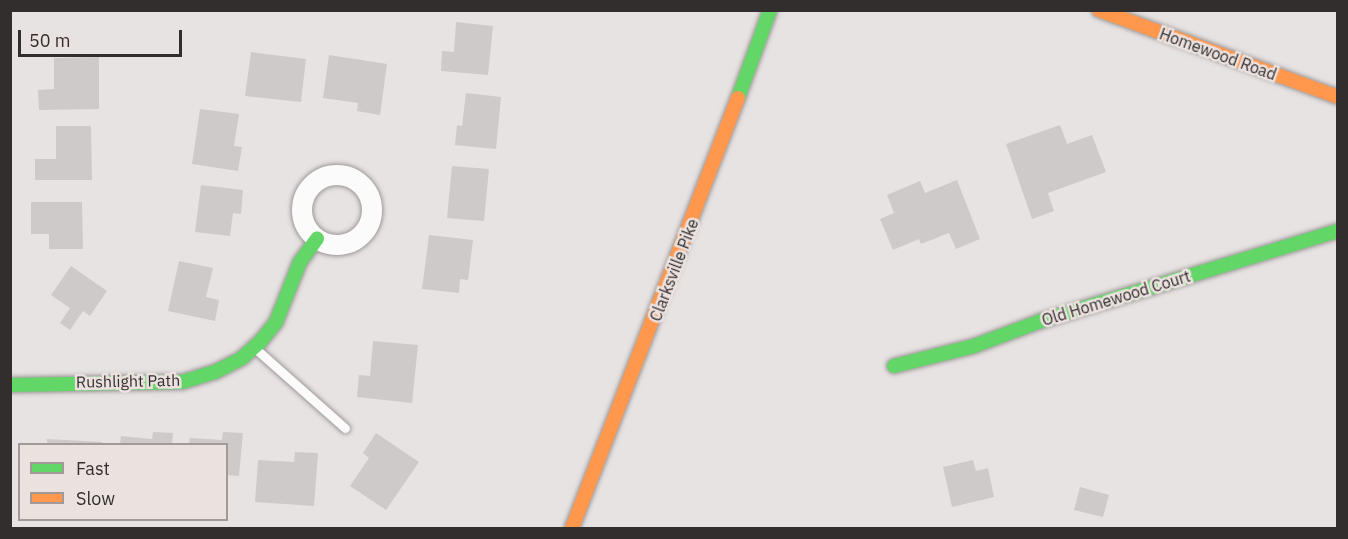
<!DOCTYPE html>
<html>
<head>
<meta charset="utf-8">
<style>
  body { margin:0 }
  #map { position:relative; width:1348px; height:539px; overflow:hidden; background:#e8e3e3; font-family:"IBM Plex Sans",sans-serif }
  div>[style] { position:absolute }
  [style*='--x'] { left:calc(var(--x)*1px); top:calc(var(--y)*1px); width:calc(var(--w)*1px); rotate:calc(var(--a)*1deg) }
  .building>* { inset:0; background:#cecaca }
  .roads { filter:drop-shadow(0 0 2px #9e9a99) drop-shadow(0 0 2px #9e9a99) }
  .lane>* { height:9px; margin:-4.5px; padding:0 4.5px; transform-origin:4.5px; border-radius:4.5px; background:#fcfbfb }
  .street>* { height:20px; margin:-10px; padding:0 10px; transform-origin:10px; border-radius:10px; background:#fcfbfb }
  .street>.ring { margin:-10px; padding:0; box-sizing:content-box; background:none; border:20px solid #fcfbfb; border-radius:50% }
  .fast>* { height:14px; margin:-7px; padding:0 7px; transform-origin:7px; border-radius:7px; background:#63d668 }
  .slow>* { height:14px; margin:-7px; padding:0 7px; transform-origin:7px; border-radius:7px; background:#ff974d }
  span { translate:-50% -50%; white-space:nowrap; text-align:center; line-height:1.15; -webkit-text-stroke:5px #ebe2e0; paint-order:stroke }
  .street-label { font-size:16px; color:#322e2e }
  .frame { position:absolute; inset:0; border:12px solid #322e2e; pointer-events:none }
  .legend { position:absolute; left:18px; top:443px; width:210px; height:78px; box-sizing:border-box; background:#ebe2e0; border:2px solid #a19a99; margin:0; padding:8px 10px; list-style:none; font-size:18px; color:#322e2e }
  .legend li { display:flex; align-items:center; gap:12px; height:30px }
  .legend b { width:30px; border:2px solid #a19a99 }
  .scale { position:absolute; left:18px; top:30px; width:164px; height:27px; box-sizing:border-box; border:3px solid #322e2e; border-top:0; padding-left:8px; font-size:18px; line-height:21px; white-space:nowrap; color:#322e2e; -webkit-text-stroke:4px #ebe2e0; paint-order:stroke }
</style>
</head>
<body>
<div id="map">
  <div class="building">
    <div style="clip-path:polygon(456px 22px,493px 26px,488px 75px,441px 71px,442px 51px,454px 52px)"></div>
    <div style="clip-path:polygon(251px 52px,306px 59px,301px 102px,245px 96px)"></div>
    <div style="clip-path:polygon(329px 55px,387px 64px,380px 115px,357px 111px,358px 103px,323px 98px)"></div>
    <div style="clip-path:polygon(99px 57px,99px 109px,39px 110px,38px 90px,54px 89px,54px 58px)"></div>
    <div style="clip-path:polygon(466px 93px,501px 97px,496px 149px,455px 145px,457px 125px,462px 126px)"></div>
    <div style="clip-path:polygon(200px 109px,239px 114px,234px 146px,242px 147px,238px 171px,192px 164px)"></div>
    <div style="clip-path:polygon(1060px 125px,1067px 144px,1092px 135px,1106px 172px,1048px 193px,1054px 211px,1032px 219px,1006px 144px)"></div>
    <div style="clip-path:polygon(56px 126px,91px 126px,92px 180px,35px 180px,35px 159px,56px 159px)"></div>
    <div style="clip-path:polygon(452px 166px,489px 169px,484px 221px,447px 218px)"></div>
    <div style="clip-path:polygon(957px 180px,980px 239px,956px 249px,949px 233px,921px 244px,919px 239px,893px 250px,880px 219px,894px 213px,887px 195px,920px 181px,925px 193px)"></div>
    <div style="clip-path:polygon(201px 185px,243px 190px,241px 214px,233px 213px,230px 236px,195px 232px)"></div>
    <div style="clip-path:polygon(31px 202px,82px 202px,83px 249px,49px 249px,49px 234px,31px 234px)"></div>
    <div style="clip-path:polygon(429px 235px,473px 240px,468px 280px,460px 279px,459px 293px,422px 289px)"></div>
    <div style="clip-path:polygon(179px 261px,213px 268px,206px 297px,219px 300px,215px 321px,168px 311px)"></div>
    <div style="clip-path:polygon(71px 266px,107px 291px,90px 316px,83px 311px,70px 330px,60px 323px,70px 308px,51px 295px)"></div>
    <div style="clip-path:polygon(373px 341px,418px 345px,412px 403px,357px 397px,359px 375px,370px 376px)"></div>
    <div style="clip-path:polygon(153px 432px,173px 433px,172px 444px,120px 444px,121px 436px,152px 439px)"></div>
    <div style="clip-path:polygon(223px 432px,243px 433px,239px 476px,226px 475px,226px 444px,189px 444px,190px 438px,222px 440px)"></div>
    <div style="clip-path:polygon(376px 433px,419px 462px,386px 510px,350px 486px,369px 458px,363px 453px)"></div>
    <div style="clip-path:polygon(47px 439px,102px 442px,102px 444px,47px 444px)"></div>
    <div style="clip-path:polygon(295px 452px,318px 453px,314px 506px,255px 502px,258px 460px,294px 462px)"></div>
    <div style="clip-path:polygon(973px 460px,976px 471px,988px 468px,994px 497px,952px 507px,943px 467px)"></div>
    <div style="clip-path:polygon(1080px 487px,1109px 495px,1103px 517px,1074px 510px)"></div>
  </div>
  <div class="roads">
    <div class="lane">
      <div style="--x:256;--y:349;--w:119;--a:41.6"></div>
    </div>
    <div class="street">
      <div class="ring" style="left:302px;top:175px;width:50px;height:50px"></div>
    </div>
    <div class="fast">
      <div style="--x:738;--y:98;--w:94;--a:-70"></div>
      <div style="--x:894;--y:366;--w:82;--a:-14"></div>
      <div style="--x:974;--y:346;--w:72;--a:-20.5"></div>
      <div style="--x:1041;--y:321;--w:310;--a:-16.9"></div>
      <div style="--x:10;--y:385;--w:172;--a:-1"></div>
      <div style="--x:182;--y:382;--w:34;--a:-17"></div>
      <div style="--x:215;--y:372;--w:30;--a:-27"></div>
      <div style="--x:242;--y:358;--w:24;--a:-42"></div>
      <div style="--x:260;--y:342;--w:26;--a:-51"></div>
      <div style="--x:276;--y:322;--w:65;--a:-68.2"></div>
      <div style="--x:300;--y:262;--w:29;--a:-54"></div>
    </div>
    <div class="slow">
      <div style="--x:1099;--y:10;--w:254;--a:20"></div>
      <div style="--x:572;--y:528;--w:461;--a:-68.9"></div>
    </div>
  </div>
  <div class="street-label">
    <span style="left:1218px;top:54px;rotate:20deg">Homewood Road</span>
    <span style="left:674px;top:270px;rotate:-69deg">Clarksville Pike</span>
    <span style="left:1116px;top:298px;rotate:-17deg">Old Homewood Court</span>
    <span style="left:128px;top:381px;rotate:-1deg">Rushlight Path</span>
  </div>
  <div class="frame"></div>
  <ul class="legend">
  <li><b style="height:8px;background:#63d668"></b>Fast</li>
  <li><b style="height:8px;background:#ff974d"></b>Slow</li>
  </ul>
  <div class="scale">50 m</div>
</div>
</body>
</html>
